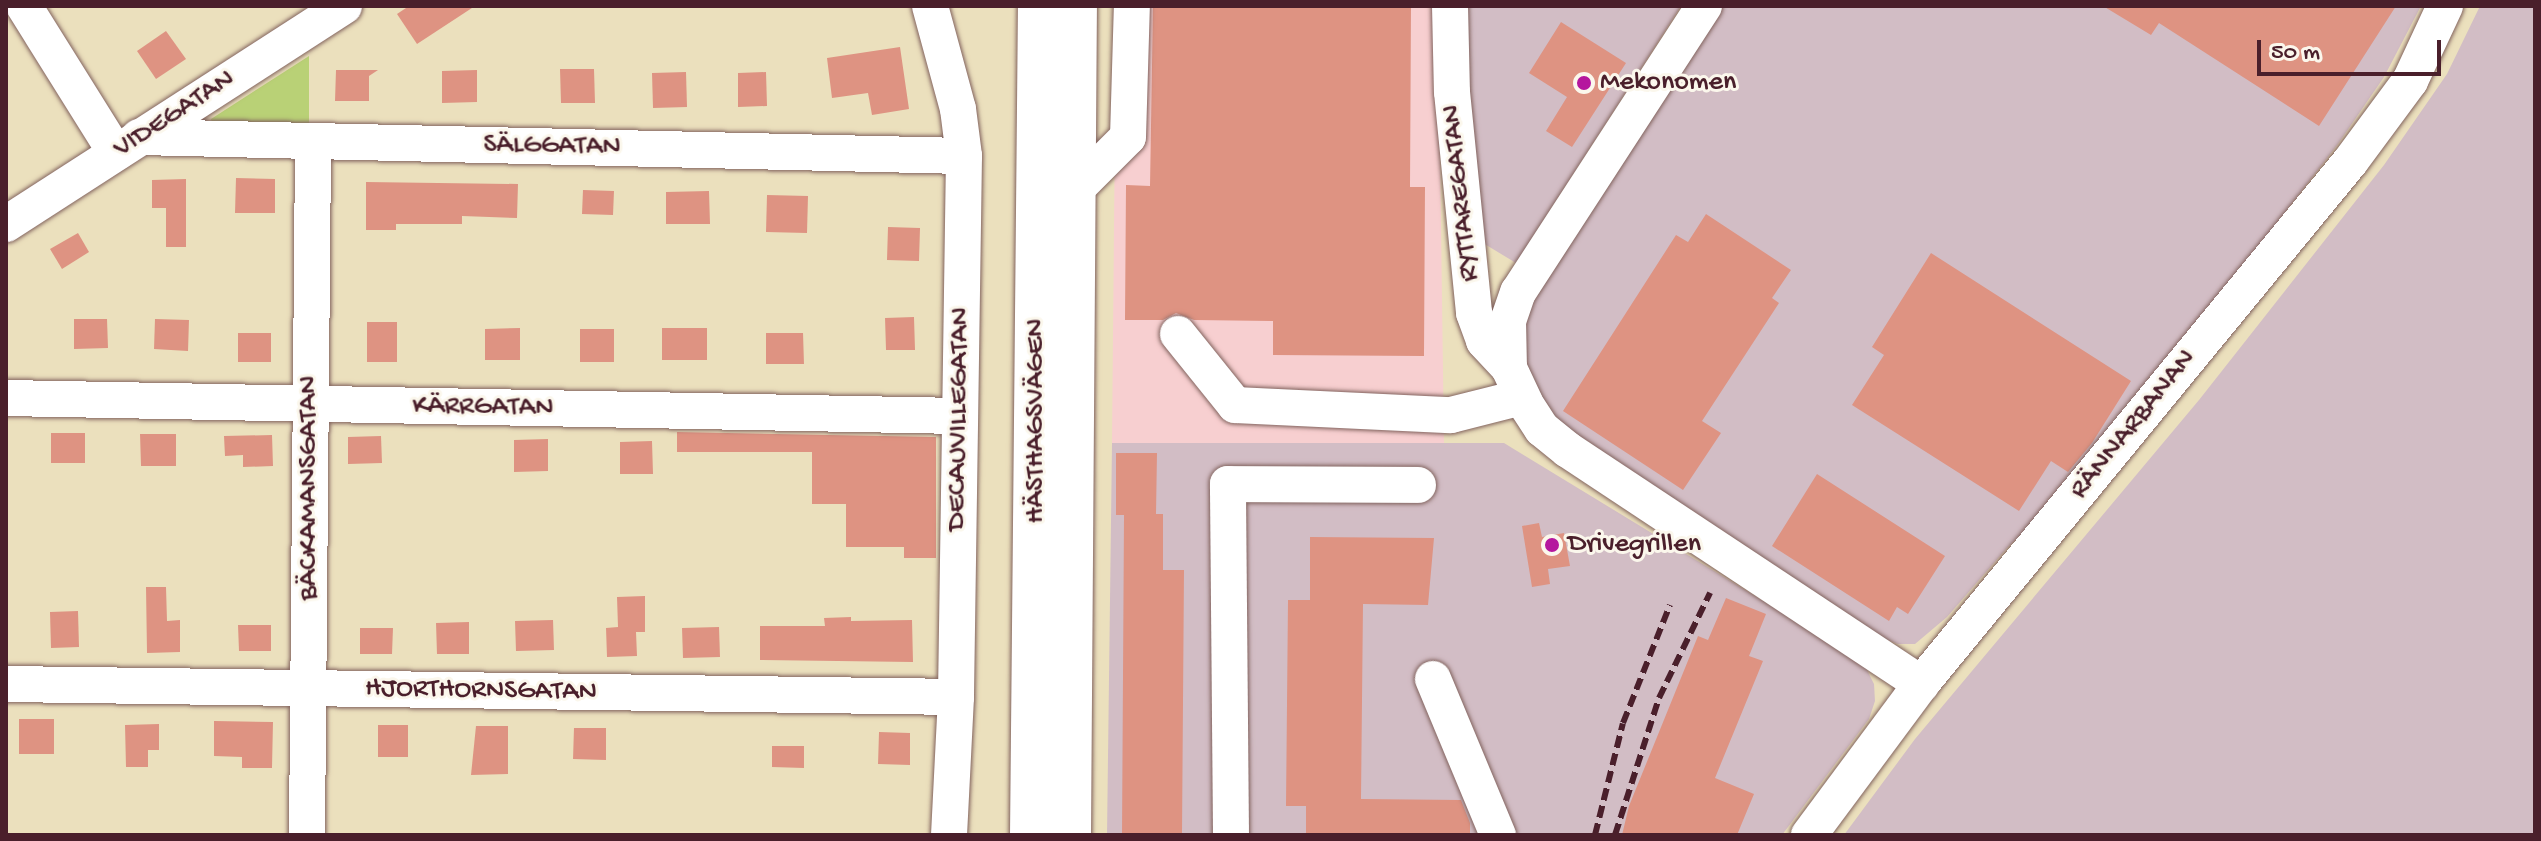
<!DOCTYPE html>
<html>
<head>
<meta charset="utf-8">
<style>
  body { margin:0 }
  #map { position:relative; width:2541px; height:841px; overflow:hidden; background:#ebe0bd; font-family:"Gochi Hand",sans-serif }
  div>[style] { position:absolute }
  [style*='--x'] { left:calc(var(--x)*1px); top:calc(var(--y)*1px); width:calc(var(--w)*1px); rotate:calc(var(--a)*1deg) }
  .built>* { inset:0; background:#f7cfd0 }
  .industrial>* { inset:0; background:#d2bdc5 }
  .green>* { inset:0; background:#b9d176 }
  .building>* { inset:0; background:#de9382 }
  .roads { filter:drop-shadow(0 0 2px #82635e) drop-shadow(0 0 2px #82635e) }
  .minor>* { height:36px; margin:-18px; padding:0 18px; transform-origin:18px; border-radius:18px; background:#fff }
  .major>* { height:44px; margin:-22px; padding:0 22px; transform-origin:22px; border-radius:22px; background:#fff }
  .rail>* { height:6px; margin-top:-3px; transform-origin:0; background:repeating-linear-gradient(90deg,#4a1f2b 0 12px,transparent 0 18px) }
  .dots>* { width:22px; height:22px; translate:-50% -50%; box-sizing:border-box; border:4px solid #fbf7ec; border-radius:50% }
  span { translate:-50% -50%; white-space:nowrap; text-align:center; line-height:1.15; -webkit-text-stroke:6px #fbf7ec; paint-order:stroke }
  .poi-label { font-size:28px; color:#4a1f2b }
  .left { translate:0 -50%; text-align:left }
  .street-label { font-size:28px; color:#4a1f2b }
  .frame { position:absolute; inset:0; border:8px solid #4a1f2b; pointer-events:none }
  .scale { position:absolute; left:2257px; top:40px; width:184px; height:36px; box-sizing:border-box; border:4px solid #4a1f2b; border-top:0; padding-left:10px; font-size:24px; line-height:28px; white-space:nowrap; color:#4a1f2b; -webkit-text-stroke:6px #fbf7ec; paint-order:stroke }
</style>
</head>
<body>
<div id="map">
  <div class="built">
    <div style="clip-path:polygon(1123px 6px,1438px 6px,1444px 444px,1112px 443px,1115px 118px)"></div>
  </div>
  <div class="industrial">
    <div style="clip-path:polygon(1462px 6px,1681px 6px,1516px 263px,1478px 240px)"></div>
    <div style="clip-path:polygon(1716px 6px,2421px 6px,2384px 77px,2338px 144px,2078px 479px,2007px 548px,1947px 617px,1915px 644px,1898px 644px,1880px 637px,1555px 426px,1525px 385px,1518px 327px,1531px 294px)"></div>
    <div style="clip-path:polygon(2480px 6px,2535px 6px,2535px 835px,1844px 835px,1915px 739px,2199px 400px,2384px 165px,2447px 74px)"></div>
    <div style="clip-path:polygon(1112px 443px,1504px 443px,1852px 655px,1866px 668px,1874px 684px,1875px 701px,1869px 719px,1782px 835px,1107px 835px)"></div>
  </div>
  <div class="green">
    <div style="clip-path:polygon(309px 56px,309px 127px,212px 123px,211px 119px)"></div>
  </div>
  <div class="building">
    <div style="clip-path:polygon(409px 6px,475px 6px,417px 44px,397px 14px)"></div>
    <div style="clip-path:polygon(1153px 6px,1411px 6px,1410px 187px,1425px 187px,1424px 356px,1273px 355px,1273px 321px,1194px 320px,1176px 313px,1163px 320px,1125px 320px,1126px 185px,1150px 186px)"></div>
    <div style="clip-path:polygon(2103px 6px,2396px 6px,2319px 126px,2159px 23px,2151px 35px)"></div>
    <div style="clip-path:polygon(1561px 22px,1626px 63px,1572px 147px,1546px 131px,1567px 97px,1529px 73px)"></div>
    <div style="clip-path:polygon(166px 31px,186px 59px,156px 79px,137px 51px)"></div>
    <div style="clip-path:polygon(900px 47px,909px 109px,872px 115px,868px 93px,832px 98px,827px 58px)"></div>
    <div style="clip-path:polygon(560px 69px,594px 69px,595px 103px,561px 103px)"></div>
    <div style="clip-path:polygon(336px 70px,378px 70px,369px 76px,369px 101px,335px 101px)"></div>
    <div style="clip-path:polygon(477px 70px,477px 102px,442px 103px,442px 71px)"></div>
    <div style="clip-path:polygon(686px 72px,687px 107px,653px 108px,652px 73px)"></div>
    <div style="clip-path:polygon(766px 72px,767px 106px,738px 107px,738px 73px)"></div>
    <div style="clip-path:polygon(236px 178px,275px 179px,275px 213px,235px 213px)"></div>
    <div style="clip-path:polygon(186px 179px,186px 247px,166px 247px,166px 208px,152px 208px,152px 180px)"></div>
    <div style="clip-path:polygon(366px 182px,518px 184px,517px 218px,462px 216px,462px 224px,396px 224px,396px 230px,366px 230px)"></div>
    <div style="clip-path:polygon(583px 190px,614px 191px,613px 215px,582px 214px)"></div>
    <div style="clip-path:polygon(709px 191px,710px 224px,666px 224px,666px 192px)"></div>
    <div style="clip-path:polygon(767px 195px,808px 196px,807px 233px,766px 232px)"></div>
    <div style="clip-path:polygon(1706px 214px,1791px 270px,1772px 298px,1779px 303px,1702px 421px,1721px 433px,1683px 490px,1563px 411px,1676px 235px,1688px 242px)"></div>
    <div style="clip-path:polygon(888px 227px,920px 228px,919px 261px,887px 260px)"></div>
    <div style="clip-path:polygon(78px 233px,89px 252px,62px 269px,50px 249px)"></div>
    <div style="clip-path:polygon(1931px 253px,2131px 381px,2092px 443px,2068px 472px,2051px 461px,2019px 511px,1852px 405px,1884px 355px,1872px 347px)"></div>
    <div style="clip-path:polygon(914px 317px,915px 350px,886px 350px,885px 318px)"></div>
    <div style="clip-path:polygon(74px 319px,107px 319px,108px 348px,74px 349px)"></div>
    <div style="clip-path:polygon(155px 319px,189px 320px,188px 351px,154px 349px)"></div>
    <div style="clip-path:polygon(367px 322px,397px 322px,397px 362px,367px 362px)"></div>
    <div style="clip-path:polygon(520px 328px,520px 360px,485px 360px,485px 329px)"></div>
    <div style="clip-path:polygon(662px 328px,707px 328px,707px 360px,662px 360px)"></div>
    <div style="clip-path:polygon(580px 329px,614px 329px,614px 362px,580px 362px)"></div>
    <div style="clip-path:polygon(238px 333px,271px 333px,271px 362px,238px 362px)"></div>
    <div style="clip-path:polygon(766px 333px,803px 333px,804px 364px,766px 364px)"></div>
    <div style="clip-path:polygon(677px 432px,936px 437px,936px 558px,904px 558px,904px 547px,846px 547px,846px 504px,812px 504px,812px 452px,677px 452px)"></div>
    <div style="clip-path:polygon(51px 433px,85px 433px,85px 463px,51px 463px)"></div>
    <div style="clip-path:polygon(140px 434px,176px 434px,176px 466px,141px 466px)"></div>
    <div style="clip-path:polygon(272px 435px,273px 466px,243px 467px,243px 455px,225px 456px,224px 436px)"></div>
    <div style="clip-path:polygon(381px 436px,382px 463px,348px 464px,348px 437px)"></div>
    <div style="clip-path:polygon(548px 439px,548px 471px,514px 472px,514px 440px)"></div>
    <div style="clip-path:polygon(652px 441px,653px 474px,620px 474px,620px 442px)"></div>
    <div style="clip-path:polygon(1116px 453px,1157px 453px,1156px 514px,1163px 514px,1163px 570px,1184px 570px,1182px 835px,1122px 835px,1124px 515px,1116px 515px)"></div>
    <div style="clip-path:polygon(1817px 474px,1945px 556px,1908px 614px,1897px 607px,1889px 621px,1772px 546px)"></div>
    <div style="clip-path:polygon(1539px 523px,1542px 537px,1564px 533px,1570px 566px,1548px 569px,1550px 584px,1532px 587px,1522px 526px)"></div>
    <div style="clip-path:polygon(1310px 537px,1434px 538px,1428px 605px,1363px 604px,1361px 799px,1461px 800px,1470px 823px,1470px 835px,1306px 835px,1306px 806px,1286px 806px,1288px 600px,1310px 600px)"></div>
    <div style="clip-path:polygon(146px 587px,166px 587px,167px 621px,180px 620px,180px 652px,147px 653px)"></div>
    <div style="clip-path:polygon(645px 596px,645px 632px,636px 632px,637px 656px,607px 657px,606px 628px,618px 627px,617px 597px)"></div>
    <div style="clip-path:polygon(1726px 598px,1766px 614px,1749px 656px,1763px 661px,1715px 778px,1754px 794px,1737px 835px,1622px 835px,1629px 806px,1698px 636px,1708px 640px)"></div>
    <div style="clip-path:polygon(78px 611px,79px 647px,51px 648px,50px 612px)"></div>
    <div style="clip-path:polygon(851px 617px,851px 621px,912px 620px,913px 662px,760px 660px,760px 626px,825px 626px,824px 618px)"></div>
    <div style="clip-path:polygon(553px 620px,554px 650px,516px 651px,515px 621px)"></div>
    <div style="clip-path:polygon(469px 622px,469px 654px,437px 654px,436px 623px)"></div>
    <div style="clip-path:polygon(238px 625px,271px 625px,271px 651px,239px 651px)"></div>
    <div style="clip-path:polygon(719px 627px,720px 657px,683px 658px,682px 628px)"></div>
    <div style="clip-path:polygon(360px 628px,393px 628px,392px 654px,360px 654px)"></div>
    <div style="clip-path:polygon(19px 719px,54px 719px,54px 754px,19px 754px)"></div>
    <div style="clip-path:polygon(214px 721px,273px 722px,272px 768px,242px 768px,242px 757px,214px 756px)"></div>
    <div style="clip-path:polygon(159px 724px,159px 750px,148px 750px,148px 767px,126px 767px,125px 725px)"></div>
    <div style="clip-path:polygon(378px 725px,408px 725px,408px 757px,378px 757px)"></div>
    <div style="clip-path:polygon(476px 726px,508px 726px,508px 774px,471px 775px)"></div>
    <div style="clip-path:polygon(574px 728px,606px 728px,606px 760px,573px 759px)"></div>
    <div style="clip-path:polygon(879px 732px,910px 733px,910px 765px,878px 764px)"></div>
    <div style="clip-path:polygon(772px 746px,804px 746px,804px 768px,772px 767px)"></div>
  </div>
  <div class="roads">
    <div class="minor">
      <div style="--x:24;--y:6;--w:173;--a:58"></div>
      <div style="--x:930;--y:6;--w:107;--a:74.8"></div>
      <div style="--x:958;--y:109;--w:47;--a:82.7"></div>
      <div style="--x:964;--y:156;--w:541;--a:90.85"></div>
      <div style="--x:956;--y:697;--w:138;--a:92.9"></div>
      <div style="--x:1450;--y:6;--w:86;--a:88.7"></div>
      <div style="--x:1452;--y:92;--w:222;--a:84.3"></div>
      <div style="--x:1474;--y:313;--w:30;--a:70"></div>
      <div style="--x:1484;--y:341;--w:37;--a:47"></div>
      <div style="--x:1704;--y:6;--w:341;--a:123"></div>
      <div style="--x:1518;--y:292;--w:31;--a:109"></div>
      <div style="--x:1508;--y:321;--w:47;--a:88.8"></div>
      <div style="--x:1509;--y:368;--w:38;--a:65"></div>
      <div style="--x:1525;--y:403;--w:31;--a:57"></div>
      <div style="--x:1542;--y:429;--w:33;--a:39"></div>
      <div style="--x:1568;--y:450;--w:424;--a:33.5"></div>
      <div style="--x:139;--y:137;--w:825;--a:1.32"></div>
      <div style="--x:1074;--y:191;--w:76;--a:-45"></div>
      <div style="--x:1128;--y:137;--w:131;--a:-88.3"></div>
      <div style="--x:6;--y:224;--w:402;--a:-32.8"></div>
      <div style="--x:1178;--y:334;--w:91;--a:51.2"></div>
      <div style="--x:1235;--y:405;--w:216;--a:2.7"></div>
      <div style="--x:1451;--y:415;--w:73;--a:-14.2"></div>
      <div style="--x:6;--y:398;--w:954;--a:1.08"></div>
      <div style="--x:1433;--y:679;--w:169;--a:67.4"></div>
      <div style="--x:6;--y:684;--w:950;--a:0.78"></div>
      <div style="--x:307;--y:835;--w:694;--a:-89.5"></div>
      <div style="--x:1231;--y:835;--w:351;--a:-90.5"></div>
      <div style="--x:1228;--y:484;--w:190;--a:0.3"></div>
      <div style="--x:1809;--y:835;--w:188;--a:-53.4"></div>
      <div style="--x:1921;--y:684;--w:676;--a:-50.59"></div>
      <div style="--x:2350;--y:162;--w:101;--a:-53.5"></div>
      <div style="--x:2410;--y:81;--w:83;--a:-65"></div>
    </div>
    <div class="major">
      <div style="--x:1032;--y:835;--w:829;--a:-89.45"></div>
      <div style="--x:1069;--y:835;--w:829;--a:-89.59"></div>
    </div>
  </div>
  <div class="rail">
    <div style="--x:1595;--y:835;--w:115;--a:-76"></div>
    <div style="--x:1623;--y:723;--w:127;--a:-68.3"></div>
    <div style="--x:1615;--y:835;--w:144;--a:-72.2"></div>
    <div style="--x:1659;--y:698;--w:117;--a:-64.1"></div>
  </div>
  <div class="dots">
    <div style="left:1584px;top:83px;background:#b5179e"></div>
    <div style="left:1552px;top:545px;background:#b5179e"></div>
  </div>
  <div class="poi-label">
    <span class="left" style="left:1600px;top:83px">Mekonomen</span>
    <span class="left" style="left:1568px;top:545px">Drivegrillen</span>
  </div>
  <div class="street-label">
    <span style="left:175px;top:115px;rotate:-33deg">VIDEGATAN</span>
    <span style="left:552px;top:147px;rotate:1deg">SÄLGGATAN</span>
    <span style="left:1462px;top:193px;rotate:-96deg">RYTTAREGATAN</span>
    <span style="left:483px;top:408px;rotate:1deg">KÄRRGATAN</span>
    <span style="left:960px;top:419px;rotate:-89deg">DECAUVILLEGATAN</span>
    <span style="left:1037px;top:421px;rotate:-90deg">HÄSTHAGSVÄGEN</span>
    <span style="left:2134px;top:425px;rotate:-51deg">RÄNNARBANAN</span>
    <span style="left:310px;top:488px;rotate:-90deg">BÄCKAMANSGATAN</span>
    <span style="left:481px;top:691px;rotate:1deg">HJORTHORNSGATAN</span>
  </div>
  <div class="frame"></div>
  <div class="scale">50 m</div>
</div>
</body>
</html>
